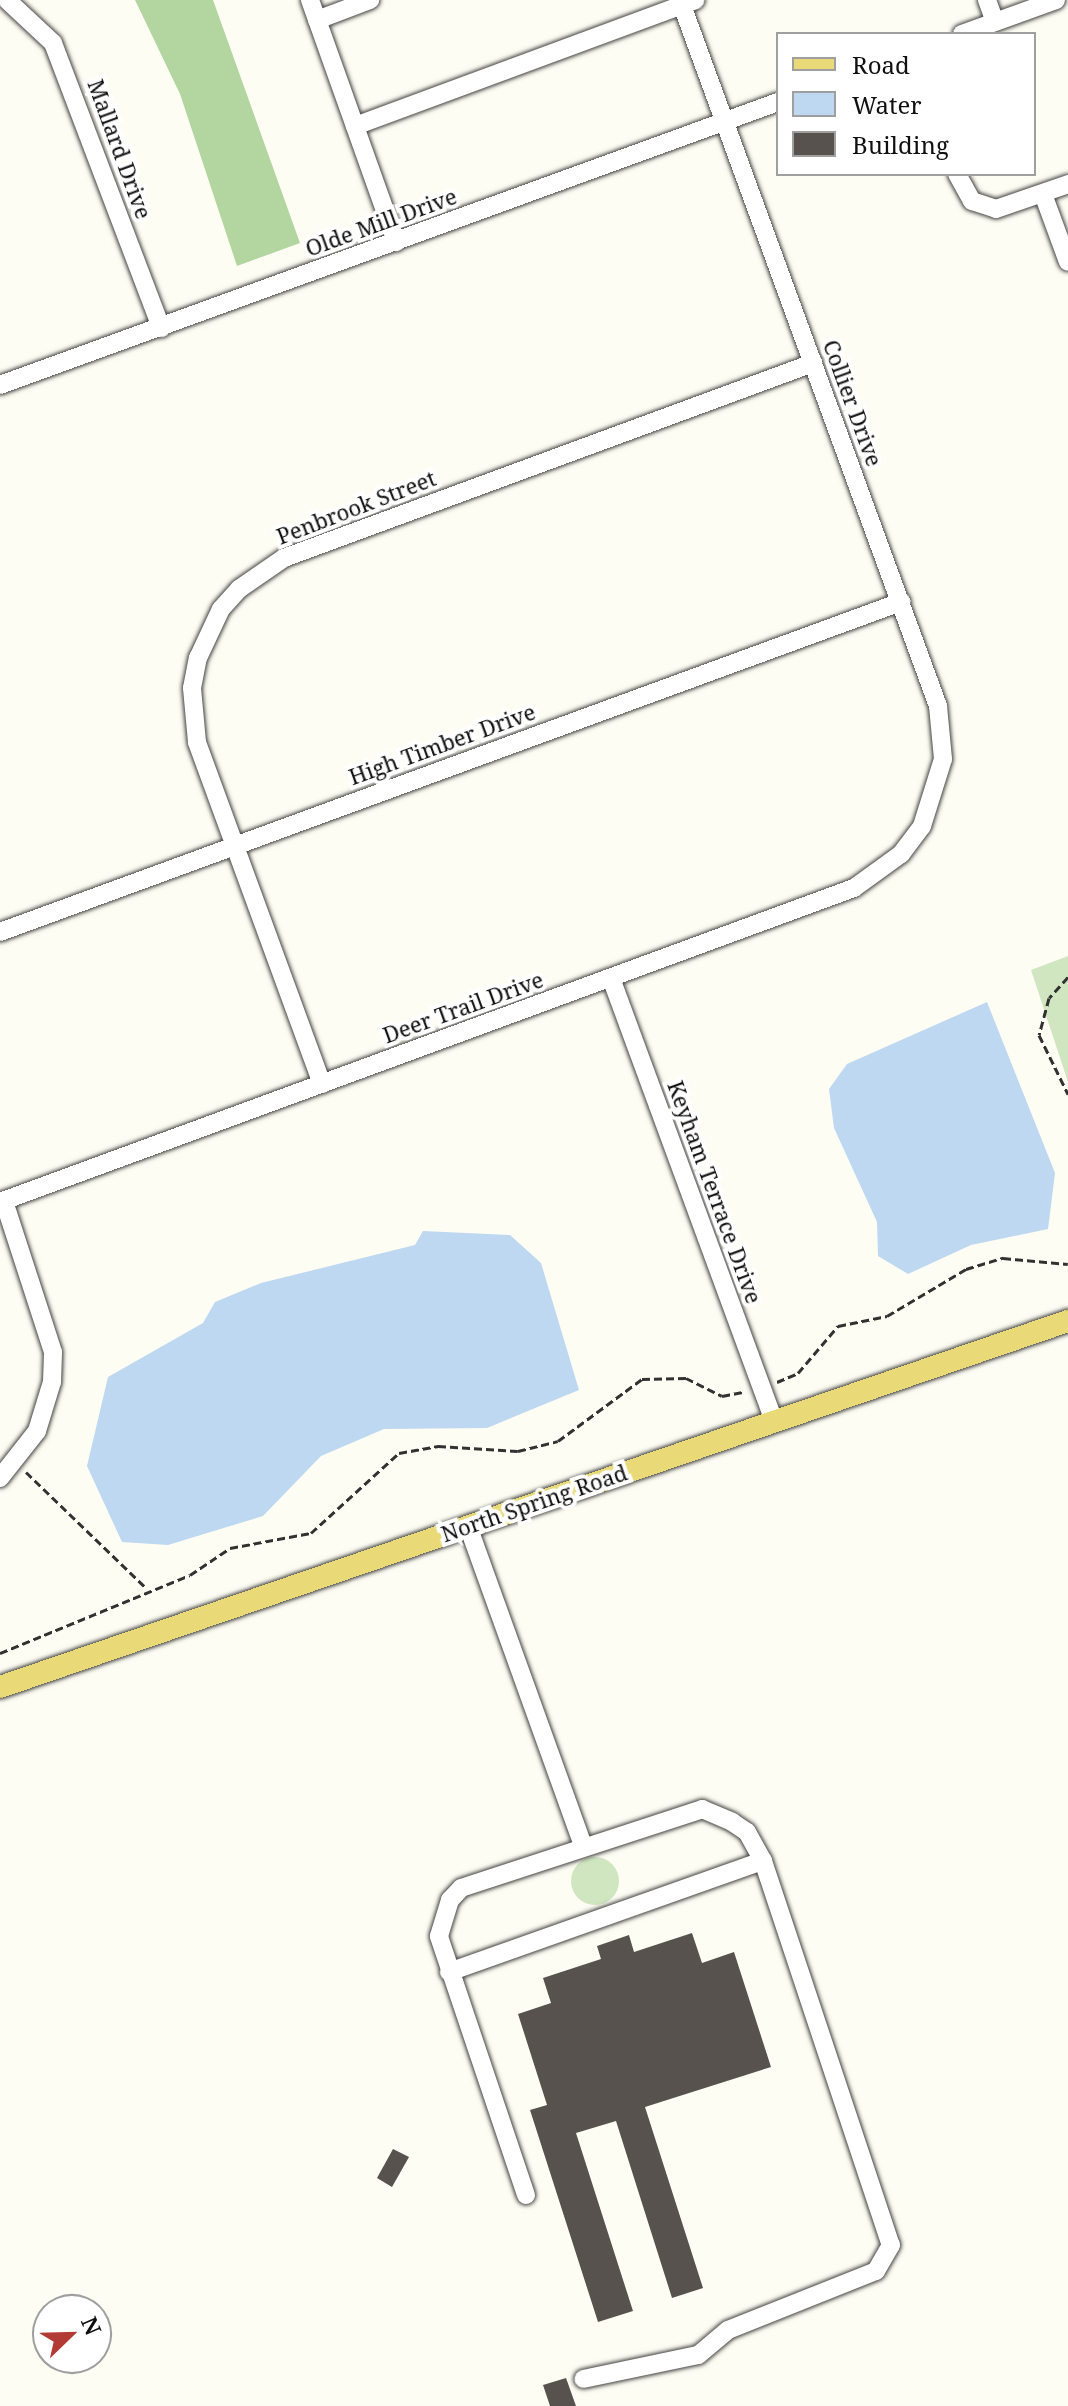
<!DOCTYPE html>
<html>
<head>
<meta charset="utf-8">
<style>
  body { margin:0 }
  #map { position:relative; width:1068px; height:2406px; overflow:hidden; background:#fefdf3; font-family:"Noto Serif",serif }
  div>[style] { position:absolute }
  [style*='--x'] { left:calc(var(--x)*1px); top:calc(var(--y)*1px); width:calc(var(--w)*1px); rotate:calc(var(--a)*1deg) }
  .green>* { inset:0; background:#d0e6c0 }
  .round { border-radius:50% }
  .forest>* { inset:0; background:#b3d5a0 }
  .water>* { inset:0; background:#bdd8f0 }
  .building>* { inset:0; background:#57524d }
  .path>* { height:3px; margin-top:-1.5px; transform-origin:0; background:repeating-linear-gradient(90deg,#323232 0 8px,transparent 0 12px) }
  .roads { filter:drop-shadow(0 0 2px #434343) drop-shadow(0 0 2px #434343) }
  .minor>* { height:18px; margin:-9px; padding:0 9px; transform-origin:9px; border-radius:9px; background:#fff }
  .major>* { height:22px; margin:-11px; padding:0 11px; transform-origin:11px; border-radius:11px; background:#ead977 }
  span { translate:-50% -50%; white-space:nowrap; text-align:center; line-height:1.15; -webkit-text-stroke:8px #fff; paint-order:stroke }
  .street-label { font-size:22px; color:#101010 }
  .legend { position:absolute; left:776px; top:32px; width:260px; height:144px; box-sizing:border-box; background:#fff; border:2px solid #9f9f9f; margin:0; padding:10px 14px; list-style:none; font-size:24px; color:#101010 }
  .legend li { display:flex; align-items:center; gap:16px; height:40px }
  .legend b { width:40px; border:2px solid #9f9f9f }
  .north { position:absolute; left:32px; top:2294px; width:80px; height:80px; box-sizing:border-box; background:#fff; border:2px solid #9f9f9f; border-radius:50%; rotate:67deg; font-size:22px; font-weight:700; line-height:32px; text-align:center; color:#101010 }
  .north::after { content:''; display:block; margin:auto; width:28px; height:36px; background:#b23b35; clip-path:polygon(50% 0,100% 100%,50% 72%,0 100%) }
</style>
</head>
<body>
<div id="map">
  <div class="green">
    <div style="clip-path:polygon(1068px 956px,1068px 1082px,1031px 970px)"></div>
    <div class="round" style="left:571px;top:1857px;width:48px;height:48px"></div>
  </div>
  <div class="forest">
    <div style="clip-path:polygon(135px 0,213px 0,300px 243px,237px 266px,180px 94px)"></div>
  </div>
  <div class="water">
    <div style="clip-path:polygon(987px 1002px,1055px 1173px,1048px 1229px,971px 1245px,908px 1274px,878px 1256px,877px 1222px,834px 1128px,829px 1089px,847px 1064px)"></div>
    <div style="clip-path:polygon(423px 1231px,510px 1235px,541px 1263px,579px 1390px,487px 1428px,384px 1429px,321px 1456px,263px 1516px,168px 1545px,122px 1542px,87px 1466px,108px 1377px,203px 1323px,215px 1302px,261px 1283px,415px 1245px)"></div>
  </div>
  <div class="building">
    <div style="clip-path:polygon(692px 1933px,702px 1963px,734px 1952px,771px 2067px,645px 2107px,703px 2288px,672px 2298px,616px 2121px,576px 2133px,633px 2311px,598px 2322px,530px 2110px,547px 2105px,518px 2014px,551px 2003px,543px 1978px,601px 1959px,597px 1946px,629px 1935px,634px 1952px)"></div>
    <div style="clip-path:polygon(393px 2149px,409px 2157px,392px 2187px,377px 2178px)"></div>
    <div style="clip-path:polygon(566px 2378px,576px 2406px,550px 2406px,543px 2385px)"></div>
  </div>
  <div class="path">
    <div style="--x:1068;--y:977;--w:28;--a:132"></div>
    <div style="--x:1049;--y:998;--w:38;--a:105"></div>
    <div style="--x:1039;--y:1035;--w:66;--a:63.8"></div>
    <div style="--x:777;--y:1382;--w:23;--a:-23"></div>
    <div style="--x:798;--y:1373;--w:62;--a:-49.6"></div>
    <div style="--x:838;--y:1326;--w:50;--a:-11.5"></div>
    <div style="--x:887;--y:1316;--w:92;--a:-30.7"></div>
    <div style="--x:966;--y:1269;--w:39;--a:-17"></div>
    <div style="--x:1003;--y:1258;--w:65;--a:5.3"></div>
    <div style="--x:26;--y:1472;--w:168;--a:44"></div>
    <div style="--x:0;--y:1653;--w:205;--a:-22.3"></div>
    <div style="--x:190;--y:1575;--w:48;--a:-34"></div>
    <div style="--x:230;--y:1548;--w:82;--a:-10.5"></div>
    <div style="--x:311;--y:1533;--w:119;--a:-42.3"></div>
    <div style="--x:399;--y:1453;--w:40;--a:-10"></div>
    <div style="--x:438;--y:1446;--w:80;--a:3.6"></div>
    <div style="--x:518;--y:1451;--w:41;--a:-14"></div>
    <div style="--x:558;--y:1441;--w:104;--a:-36.4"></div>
    <div style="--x:642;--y:1379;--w:44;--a:-1.3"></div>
    <div style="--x:686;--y:1378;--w:40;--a:26.6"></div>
    <div style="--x:722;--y:1396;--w:21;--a:-11"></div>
  </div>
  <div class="roads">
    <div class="minor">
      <div style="--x:7;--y:0;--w:63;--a:43.1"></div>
      <div style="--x:53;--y:43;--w:305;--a:69.2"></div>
      <div style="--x:310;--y:0;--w:257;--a:70.4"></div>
      <div style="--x:987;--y:0;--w:23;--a:70"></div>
      <div style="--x:317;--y:20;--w:57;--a:-20.7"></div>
      <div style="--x:962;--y:34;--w:100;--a:-19.9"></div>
      <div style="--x:355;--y:126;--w:363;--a:-20.3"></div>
      <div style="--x:957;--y:174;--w:31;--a:61"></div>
      <div style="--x:972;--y:201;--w:25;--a:18"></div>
      <div style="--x:996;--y:209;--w:76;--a:-19.1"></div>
      <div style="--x:1043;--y:194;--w:72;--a:69.8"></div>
      <div style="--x:0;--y:385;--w:828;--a:-19.99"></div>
      <div style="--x:0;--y:932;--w:960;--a:-20.12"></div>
      <div style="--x:611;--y:978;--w:473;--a:69.8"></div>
      <div style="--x:322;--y:1084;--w:364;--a:-110.1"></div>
      <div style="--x:197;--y:742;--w:54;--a:-95.3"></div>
      <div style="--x:192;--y:688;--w:31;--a:-79"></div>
      <div style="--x:198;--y:658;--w:54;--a:-64.9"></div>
      <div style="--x:221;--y:609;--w:27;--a:-48"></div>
      <div style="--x:239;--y:589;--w:55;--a:-34.6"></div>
      <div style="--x:284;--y:558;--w:564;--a:-20.23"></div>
      <div style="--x:0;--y:1202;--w:910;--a:-20.19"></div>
      <div style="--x:854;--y:888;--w:58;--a:-35.9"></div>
      <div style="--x:901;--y:854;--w:35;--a:-53"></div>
      <div style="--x:922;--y:826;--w:70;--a:-72.6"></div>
      <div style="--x:943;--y:759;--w:53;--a:-95.4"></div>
      <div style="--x:938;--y:706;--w:752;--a:-110.07"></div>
      <div style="--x:0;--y:1478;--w:60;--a:-51.8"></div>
      <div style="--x:37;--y:1431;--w:51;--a:-73"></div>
      <div style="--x:52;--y:1382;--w:30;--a:-88"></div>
      <div style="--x:53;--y:1352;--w:159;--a:-108"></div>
      <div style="--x:468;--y:1526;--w:340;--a:70.2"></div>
      <div style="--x:449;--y:1972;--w:333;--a:-19.5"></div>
      <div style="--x:526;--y:2195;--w:273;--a:-108.6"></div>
      <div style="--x:439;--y:1936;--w:38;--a:-73"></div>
      <div style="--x:450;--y:1900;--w:16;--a:-47"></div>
      <div style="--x:461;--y:1888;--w:254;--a:-18.1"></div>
      <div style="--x:702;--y:1809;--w:33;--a:23"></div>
      <div style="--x:732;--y:1822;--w:18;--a:34"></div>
      <div style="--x:747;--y:1832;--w:33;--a:61"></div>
      <div style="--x:763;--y:1861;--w:405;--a:71.6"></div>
      <div style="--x:891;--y:2245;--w:30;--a:120"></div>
      <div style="--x:876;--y:2271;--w:159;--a:158.3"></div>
      <div style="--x:728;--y:2330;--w:39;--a:140"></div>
      <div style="--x:698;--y:2355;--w:117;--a:168.2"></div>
    </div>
    <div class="major">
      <div style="--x:0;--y:1687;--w:1129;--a:-18.92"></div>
    </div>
  </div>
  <div class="street-label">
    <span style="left:120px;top:149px;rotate:70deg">Mallard Drive</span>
    <span style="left:381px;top:222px;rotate:-20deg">Olde Mill Drive</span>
    <span style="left:853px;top:403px;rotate:70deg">Collier Drive</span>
    <span style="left:356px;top:507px;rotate:-21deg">Penbrook Street</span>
    <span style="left:442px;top:744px;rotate:-20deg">High Timber Drive</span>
    <span style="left:463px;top:1007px;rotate:-20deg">Deer Trail Drive</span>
    <span style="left:715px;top:1192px;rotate:70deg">Keyham Terrace Drive</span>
    <span style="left:534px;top:1503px;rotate:-19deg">North Spring Road</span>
  </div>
  <ul class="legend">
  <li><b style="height:10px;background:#ead977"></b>Road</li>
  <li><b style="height:22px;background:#bdd8f0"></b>Water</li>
  <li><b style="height:22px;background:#57524d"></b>Building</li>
  </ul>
  <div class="north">N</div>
</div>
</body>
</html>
